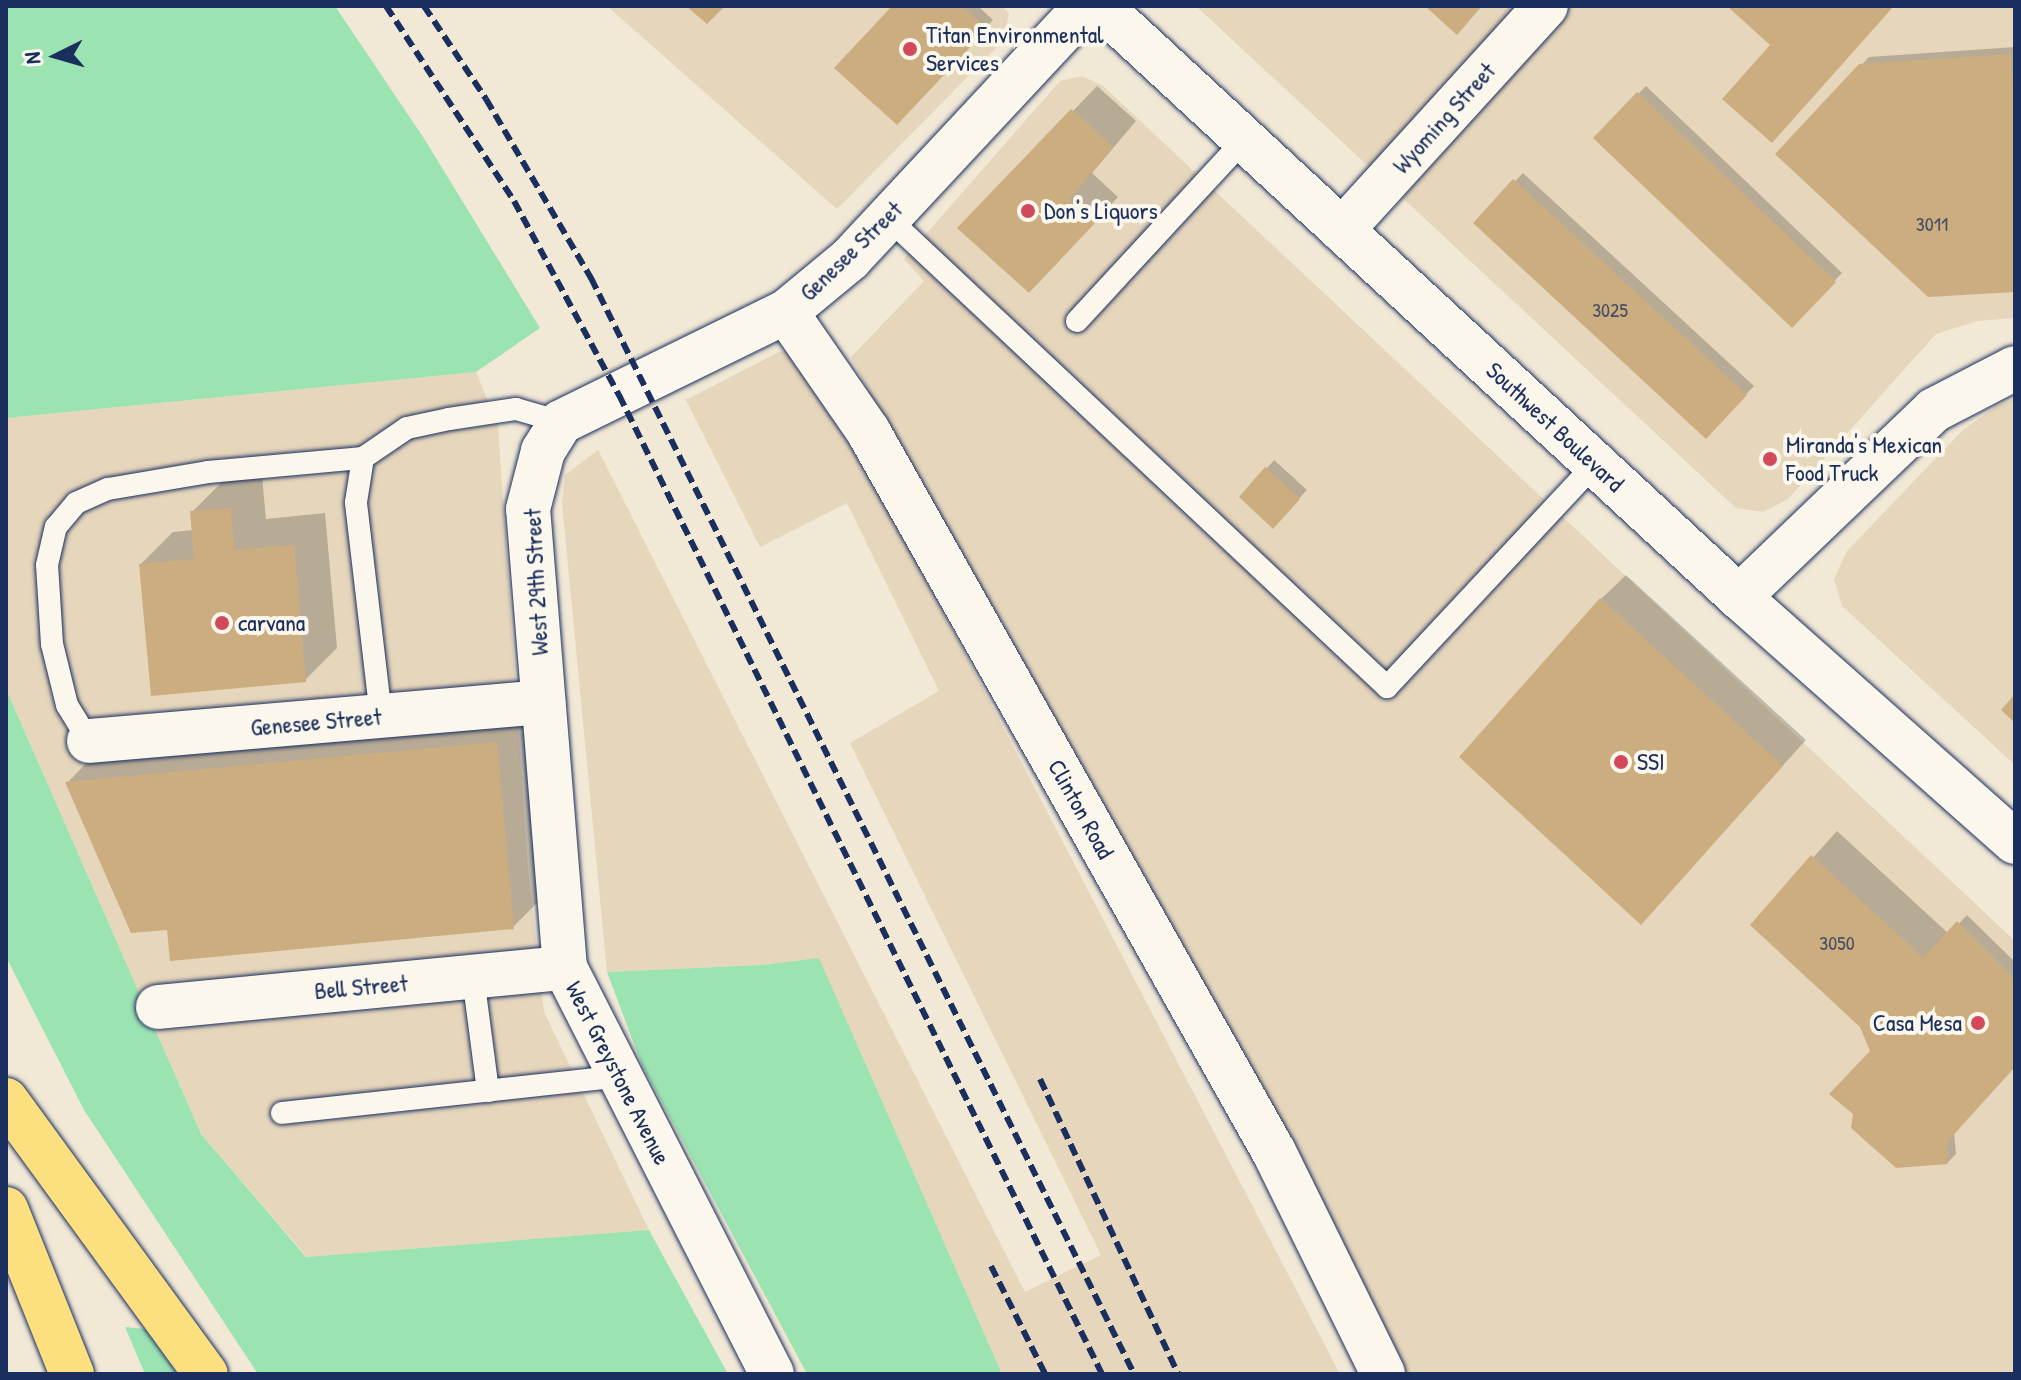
<!DOCTYPE html>
<html>
<head>
<meta charset="utf-8">
<style>
  body { margin:0 }
  #map { position:relative; width:2021px; height:1380px; overflow:hidden; background:#f1e8d6; font-family:"Patrick Hand",sans-serif }
  div>[style] { position:absolute }
  [style*='--x'] { left:calc(var(--x)*1px); top:calc(var(--y)*1px); width:calc(var(--w)*1px); rotate:calc(var(--a)*1deg) }
  .built>* { inset:0; background:#e6d6bc }
  .green>* { inset:0; background:#9ce3b2 }
  .shadow>* { inset:0; background:#0003 }
  .building>* { inset:0; background:#cbad7f }
  .roads { filter:drop-shadow(0 0 2px #1b2f5e) drop-shadow(0 0 2px #1b2f5e) }
  .lane>* { height:22px; margin:-11px; padding:0 11px; transform-origin:11px; border-radius:11px; background:#fbf7ec }
  .street>* { height:44px; margin:-22px; padding:0 22px; transform-origin:22px; border-radius:22px; background:#fbf7ec }
  .secondary>* { height:44px; margin:-22px; padding:0 22px; transform-origin:22px; border-radius:22px; background:#fbf7ec }
  .highway>* { height:44px; margin:-22px; padding:0 22px; transform-origin:22px; border-radius:22px; background:#fce080 }
  .rail>* { height:6px; margin-top:-3px; transform-origin:0; background:repeating-linear-gradient(90deg,#1b2f5e 0 12px,transparent 0 18px) }
  .dots>* { width:22px; height:22px; translate:-50% -50%; box-sizing:border-box; border:4px solid #fbf7ec; border-radius:50% }
  span { translate:-50% -50%; white-space:nowrap; text-align:center; line-height:1.15; -webkit-text-stroke:8px #fbf7ec; paint-order:stroke }
  .number-label { font-size:20px; color:#474e66 }
  .number-label span { -webkit-text-stroke-width:0 }
  .poi-label { font-size:24px; color:#1b2f5e }
  .left { translate:0 -50%; text-align:left }
  .right { translate:-100% -50%; text-align:right }
  .street-label { font-size:24px; color:#1b2f5e }
  .frame { position:absolute; inset:0; border:8px solid #1b2f5e; pointer-events:none }
  .north { position:absolute; left:16px; top:16px; width:80px; height:80px; -webkit-text-stroke:6px #fbf7ec; paint-order:stroke; rotate:265deg; font-size:22px; font-weight:700; line-height:32px; text-align:center; color:#1b2f5e }
  .north::after { content:''; display:block; margin:auto; width:28px; height:36px; background:#1b2f5e; clip-path:polygon(50% 0,100% 100%,50% 72%,0 100%) }
</style>
</head>
<body>
<div id="map">
  <div class="built">
    <div style="clip-path:polygon(607px 6px,1002px 6px,1009px 14px,1003px 41px,837px 209px)"></div>
    <div style="clip-path:polygon(1196px 6px,2015px 6px,2015px 318px,1977px 321px,1936px 334px,1788px 499px,1763px 512px,1736px 508px)"></div>
    <div style="clip-path:polygon(1082px 76px,1103px 86px,2015px 941px,2015px 1374px,1378px 1374px,851px 357px,924px 281px,904px 259px,1060px 81px)"></div>
    <div style="clip-path:polygon(792px 350px,817px 370px,1340px 1374px,1002px 1374px,819px 959px,761px 965px,607px 972px,562px 503px,565px 475px,598px 450px,1025px 1292px,1101px 1255px,850px 743px,939px 691px,847px 503px,760px 547px,686px 400px,779px 352px)"></div>
    <div style="clip-path:polygon(476px 372px,498px 425px,528px 869px,544px 1012px,649px 1230px,307px 1257px,201px 1134px,6px 689px,6px 418px)"></div>
    <div style="clip-path:polygon(2015px 399px,2015px 765px,1842px 606px,1834px 579px,1847px 551px,1963px 430px,1998px 405px)"></div>
  </div>
  <div class="green">
    <div style="clip-path:polygon(6px 6px,335px 6px,425px 140px,540px 328px,476px 372px,6px 418px)"></div>
    <div style="clip-path:polygon(6px 689px,201px 1134px,306px 1257px,649px 1230px,728px 1374px,258px 1374px,84px 1110px,6px 957px)"></div>
    <div style="clip-path:polygon(819px 958px,976px 1315px,1002px 1374px,807px 1374px,642px 1065px,607px 972px,761px 965px)"></div>
    <div style="clip-path:polygon(125px 1327px,145px 1329px,177px 1374px,145px 1374px)"></div>
  </div>
  <div class="shadow">
    <div style="clip-path:polygon(894px 6px,978px 6px,993px 20px,897px 123px)"></div>
    <div style="clip-path:polygon(2015px 47px,2015px 290px,1778px 154px,1869px 57px)"></div>
    <div style="clip-path:polygon(1097px 86px,1136px 121px,1092px 173px,1118px 197px,1054px 266px,1073px 111px)"></div>
    <div style="clip-path:polygon(1646px 86px,1842px 273px,1792px 325px,1596px 138px)"></div>
    <div style="clip-path:polygon(1523px 173px,1754px 386px,1706px 436px,1475px 223px)"></div>
    <div style="clip-path:polygon(1274px 460px,1307px 490px,1281px 518px,1242px 497px)"></div>
    <div style="clip-path:polygon(262px 476px,266px 519px,325px 513px,337px 648px,305px 680px,141px 564px,173px 532px,193px 530px,192px 512px,224px 480px)"></div>
    <div style="clip-path:polygon(1626px 575px,1806px 740px,1641px 922px,1601px 599px)"></div>
    <div style="clip-path:polygon(528px 711px,545px 895px,513px 927px,169px 927px,68px 782px,99px 750px)"></div>
    <div style="clip-path:polygon(1837px 831px,1949px 934px,1967px 915px,2015px 962px,2015px 1065px,1954px 1132px,1956px 1154px,1948px 1162px,1873px 1051px,1862px 1026px,1752px 925px)"></div>
  </div>
  <div class="building">
    <div style="clip-path:polygon(686px 6px,725px 6px,707px 24px)"></div>
    <div style="clip-path:polygon(892px 6px,962px 6px,987px 29px,897px 125px,834px 68px)"></div>
    <div style="clip-path:polygon(1425px 6px,1482px 6px,1457px 35px)"></div>
    <div style="clip-path:polygon(1727px 6px,1894px 6px,1772px 143px,1722px 99px,1770px 45px)"></div>
    <div style="clip-path:polygon(2011px 54px,2015px 114px,2015px 292px,1928px 297px,1775px 154px,1859px 64px)"></div>
    <div style="clip-path:polygon(1637px 92px,1836px 282px,1792px 328px,1593px 138px)"></div>
    <div style="clip-path:polygon(1071px 109px,1113px 147px,1069px 199px,1095px 223px,1029px 293px,957px 228px)"></div>
    <div style="clip-path:polygon(1513px 179px,1747px 395px,1706px 439px,1473px 223px)"></div>
    <div style="clip-path:polygon(1265px 467px,1300px 499px,1273px 529px,1239px 497px)"></div>
    <div style="clip-path:polygon(231px 508px,234px 550px,294px 545px,306px 682px,151px 696px,139px 564px,194px 559px,190px 511px)"></div>
    <div style="clip-path:polygon(1600px 598px,1783px 766px,1641px 925px,1459px 757px)"></div>
    <div style="clip-path:polygon(2015px 694px,2015px 723px,2001px 710px)"></div>
    <div style="clip-path:polygon(497px 742px,514px 929px,170px 961px,167px 930px,131px 933px,65px 782px)"></div>
    <div style="clip-path:polygon(1811px 855px,1923px 958px,1957px 921px,2015px 980px,2015px 1067px,1947px 1142px,1948px 1164px,1896px 1168px,1851px 1128px,1853px 1114px,1829px 1094px,1870px 1051px,1860px 1027px,1750px 925px)"></div>
  </div>
  <div class="roads">
    <div class="lane">
      <div style="--x:888;--y:218;--w:685;--a:43.22"></div>
      <div style="--x:1387;--y:687;--w:305;--a:-47"></div>
      <div style="--x:1077;--y:321;--w:246;--a:-47.3"></div>
      <div style="--x:381;--y:716;--w:215;--a:-96.7"></div>
      <div style="--x:356;--y:502;--w:45;--a:-81"></div>
      <div style="--x:363;--y:458;--w:53;--a:-34.3"></div>
      <div style="--x:407;--y:428;--w:43;--a:-12.1"></div>
      <div style="--x:449;--y:419;--w:68;--a:-8.5"></div>
      <div style="--x:516;--y:409;--w:47;--a:16.1"></div>
      <div style="--x:89;--y:741;--w:42;--a:-121.4"></div>
      <div style="--x:67;--y:705;--w:63;--a:-103.8"></div>
      <div style="--x:52;--y:644;--w:79;--a:-93.6"></div>
      <div style="--x:47;--y:565;--w:39;--a:-77"></div>
      <div style="--x:56;--y:527;--w:31;--a:-50"></div>
      <div style="--x:76;--y:503;--w:35;--a:-24"></div>
      <div style="--x:108;--y:489;--w:101;--a:-9.6"></div>
      <div style="--x:208;--y:472;--w:156;--a:-5.2"></div>
      <div style="--x:473;--y:977;--w:115;--a:82.5"></div>
      <div style="--x:282;--y:1113;--w:340;--a:-6.2"></div>
    </div>
    <div class="street">
      <div style="--x:1342;--y:230;--w:303;--a:-47.7"></div>
      <div style="--x:786;--y:312;--w:145;--a:55.4"></div>
      <div style="--x:868;--y:431;--w:827;--a:60.62"></div>
      <div style="--x:1274;--y:1152;--w:247;--a:63.8"></div>
      <div style="--x:1739;--y:597;--w:270;--a:-43.8"></div>
      <div style="--x:1934;--y:410;--w:91;--a:-27.4"></div>
      <div style="--x:89;--y:741;--w:456;--a:-4.9"></div>
      <div style="--x:158;--y:1007;--w:409;--a:-5.5"></div>
      <div style="--x:772;--y:1374;--w:456;--a:-117"></div>
      <div style="--x:565;--y:968;--w:460;--a:-94.6"></div>
      <div style="--x:528;--y:509;--w:60;--a:-75.5"></div>
      <div style="--x:543;--y:451;--w:34;--a:-58"></div>
      <div style="--x:561;--y:422;--w:250;--a:-26.1"></div>
      <div style="--x:786;--y:312;--w:83;--a:-39.6"></div>
      <div style="--x:850;--y:259;--w:346;--a:-47"></div>
    </div>
    <div class="secondary">
      <div style="--x:1100;--y:6;--w:870;--a:42.77"></div>
      <div style="--x:1739;--y:597;--w:369;--a:41.6"></div>
    </div>
    <div class="highway">
      <div style="--x:6;--y:1100;--w:339;--a:53.9"></div>
      <div style="--x:6;--y:1209;--w:178;--a:68.2"></div>
    </div>
  </div>
  <div class="rail">
    <div style="--x:386;--y:6;--w:233;--a:56.7"></div>
    <div style="--x:514;--y:201;--w:221;--a:61.6"></div>
    <div style="--x:619;--y:395;--w:1092;--a:63.74"></div>
    <div style="--x:424;--y:6;--w:112;--a:56.3"></div>
    <div style="--x:486;--y:99;--w:208;--a:59.6"></div>
    <div style="--x:591;--y:278;--w:1223;--a:63.64"></div>
    <div style="--x:1040;--y:1079;--w:326;--a:64.9"></div>
    <div style="--x:991;--y:1266;--w:121;--a:63.4"></div>
  </div>
  <div class="dots">
    <div style="left:910px;top:49px;background:#d1495b"></div>
    <div style="left:1028px;top:211px;background:#d1495b"></div>
    <div style="left:1770px;top:459px;background:#d1495b"></div>
    <div style="left:222px;top:623px;background:#d1495b"></div>
    <div style="left:1621px;top:762px;background:#d1495b"></div>
    <div style="left:1978px;top:1023px;background:#d1495b"></div>
  </div>
  <div class="number-label">
    <span style="left:1932px;top:223px">3011</span>
    <span style="left:1610px;top:309px">3025</span>
    <span style="left:1837px;top:942px">3050</span>
  </div>
  <div class="poi-label">
    <span class="left" style="left:926px;top:49px">Titan Environmental<br>Services</span>
    <span class="left" style="left:1044px;top:211px">Don's Liquors</span>
    <span class="left" style="left:1786px;top:459px">Miranda's Mexican<br>Food Truck</span>
    <span class="left" style="left:238px;top:623px">carvana</span>
    <span class="left" style="left:1637px;top:762px">SSI</span>
    <span class="right" style="left:1962px;top:1023px">Casa Mesa</span>
  </div>
  <div class="street-label">
    <span style="left:1444px;top:118px;rotate:-48deg">Wyoming Street</span>
    <span style="left:851px;top:251px;rotate:-44deg">Genesee Street</span>
    <span style="left:1555px;top:427px;rotate:43deg">Southwest Boulevard</span>
    <span style="left:536px;top:582px;rotate:-93deg">West 29th Street</span>
    <span style="left:316px;top:722px;rotate:-5deg">Genesee Street</span>
    <span style="left:1081px;top:809px;rotate:61deg">Clinton Road</span>
    <span style="left:361px;top:987px;rotate:-5deg">Bell Street</span>
    <span style="left:618px;top:1073px;rotate:63deg">West Greystone Avenue</span>
  </div>
  <div class="frame"></div>
  <div class="north">N</div>
</div>
</body>
</html>
